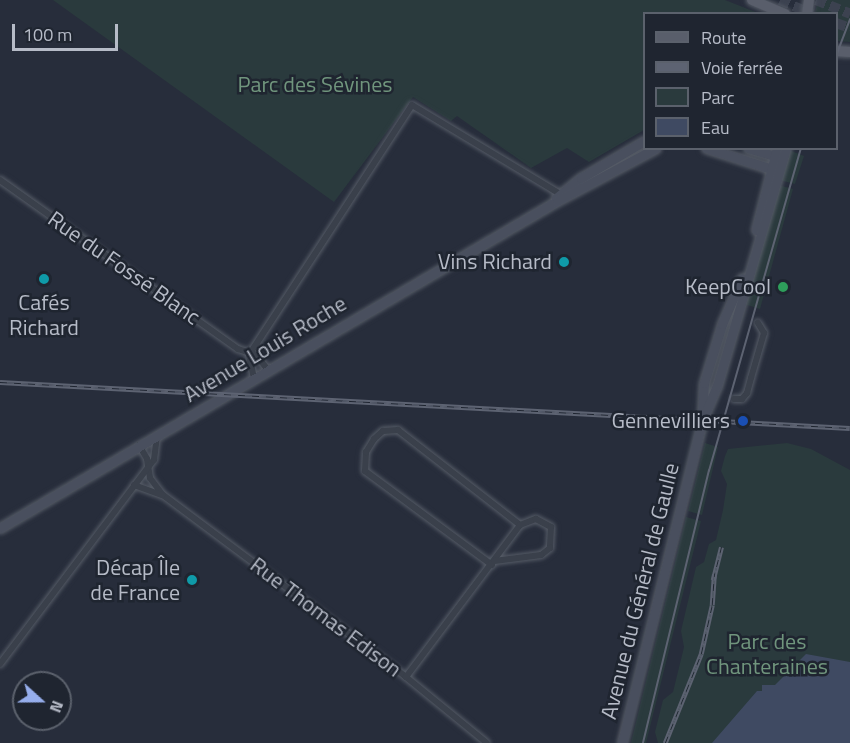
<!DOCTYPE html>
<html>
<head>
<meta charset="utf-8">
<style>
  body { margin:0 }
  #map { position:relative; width:850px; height:743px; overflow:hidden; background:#272d3b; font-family:"Titillium Web",sans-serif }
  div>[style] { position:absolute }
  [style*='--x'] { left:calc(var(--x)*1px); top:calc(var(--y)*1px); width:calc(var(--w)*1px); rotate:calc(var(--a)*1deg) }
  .green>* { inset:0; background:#2a3a3d }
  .water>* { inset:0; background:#3f4a62 }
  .trunk-tunnel>* { height:10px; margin-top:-5px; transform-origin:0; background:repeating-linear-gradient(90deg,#3c4250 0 10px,transparent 0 15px) }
  .roads { filter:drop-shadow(0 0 2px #555b66) drop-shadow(0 0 2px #555b66) }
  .minor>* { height:6px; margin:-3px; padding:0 3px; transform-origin:3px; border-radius:3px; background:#3a404b }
  .secondary>* { height:9px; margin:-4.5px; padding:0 4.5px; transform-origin:4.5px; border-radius:4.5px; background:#494f5e }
  .primary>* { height:10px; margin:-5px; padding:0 5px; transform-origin:5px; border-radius:5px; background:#595e6b }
  .tram>* { height:1.5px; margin:-0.75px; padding:0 0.75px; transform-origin:0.75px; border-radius:0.75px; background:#5d6372 }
  .rail>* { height:4.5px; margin-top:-2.25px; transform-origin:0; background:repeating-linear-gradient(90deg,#1f2530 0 7px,#5d6372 0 14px); box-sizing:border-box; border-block:2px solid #5d6372 }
  .dots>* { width:16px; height:16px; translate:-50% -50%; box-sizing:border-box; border:3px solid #1f2530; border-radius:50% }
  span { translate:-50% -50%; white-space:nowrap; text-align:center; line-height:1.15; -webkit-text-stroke:5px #1f2530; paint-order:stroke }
  .park-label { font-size:22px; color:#70957d }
  .poi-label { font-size:22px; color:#b6bbc7 }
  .right { translate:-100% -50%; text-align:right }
  .street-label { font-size:22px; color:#b6bbc7 }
  .legend { position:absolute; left:643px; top:12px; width:195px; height:138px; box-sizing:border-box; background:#1f2530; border:2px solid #5b616c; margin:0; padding:8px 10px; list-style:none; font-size:18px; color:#b6bbc7 }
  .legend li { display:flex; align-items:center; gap:12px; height:30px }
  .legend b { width:30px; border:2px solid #5b616c }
  .north { position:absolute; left:12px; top:671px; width:60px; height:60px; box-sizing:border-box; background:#1f2530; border:2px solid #5b616c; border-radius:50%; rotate:111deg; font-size:16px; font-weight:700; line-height:24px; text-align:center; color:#b6bbc7 }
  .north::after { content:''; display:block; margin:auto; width:21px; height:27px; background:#96aeec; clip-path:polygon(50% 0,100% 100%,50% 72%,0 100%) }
  .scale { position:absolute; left:12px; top:24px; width:106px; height:27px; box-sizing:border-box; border:3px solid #b6bbc7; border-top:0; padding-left:8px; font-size:18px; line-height:21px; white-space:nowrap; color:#b6bbc7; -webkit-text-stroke:4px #1f2530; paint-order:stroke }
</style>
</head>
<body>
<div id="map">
  <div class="green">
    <div style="clip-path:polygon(53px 0,725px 0,758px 13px,644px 14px,644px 130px,589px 162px,567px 148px,531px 168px,457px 116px,451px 121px,413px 97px,334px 202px)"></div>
    <div style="clip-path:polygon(818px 0,850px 0,850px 42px,837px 41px,836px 14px,815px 13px)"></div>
    <div style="clip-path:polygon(789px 150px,804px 156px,795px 184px,779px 180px)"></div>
    <div style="clip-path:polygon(778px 185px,793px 189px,760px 309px,744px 304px)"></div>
    <div style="clip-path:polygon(705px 443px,718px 447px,702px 515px,688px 511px)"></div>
    <div style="clip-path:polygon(787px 443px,811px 449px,850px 470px,850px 743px,658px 743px,655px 732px,663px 700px,673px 692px,684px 647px,681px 631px,696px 567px,704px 562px,709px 544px,716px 540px,723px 510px,727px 484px,721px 471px,725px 456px,728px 449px)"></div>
    <div style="clip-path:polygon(686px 517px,701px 521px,646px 743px,631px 743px)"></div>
  </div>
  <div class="water">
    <div style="clip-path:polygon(806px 654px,850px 662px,850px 743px,712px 743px,757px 691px,762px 691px,762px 685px,775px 685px)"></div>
  </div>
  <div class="trunk-tunnel">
    <div style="--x:780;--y:0;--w:35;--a:24"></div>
    <div style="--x:816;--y:0;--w:37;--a:22"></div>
    <div style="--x:836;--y:23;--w:15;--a:20"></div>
  </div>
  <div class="roads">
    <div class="minor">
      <div style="--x:0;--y:180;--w:292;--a:35.4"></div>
      <div style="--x:238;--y:349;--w:19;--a:18"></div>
      <div style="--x:256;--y:355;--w:19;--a:51"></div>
      <div style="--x:249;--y:355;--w:298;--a:-56.9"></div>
      <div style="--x:412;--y:105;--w:173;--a:31"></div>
      <div style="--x:249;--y:355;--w:24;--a:78"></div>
      <div style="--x:734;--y:399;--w:8;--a:0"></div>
      <div style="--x:742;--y:399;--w:8;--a:-50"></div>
      <div style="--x:747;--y:393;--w:16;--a:-75"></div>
      <div style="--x:751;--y:378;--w:47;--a:-73.9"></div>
      <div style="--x:764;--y:333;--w:12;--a:-121"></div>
      <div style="--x:139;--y:445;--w:16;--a:60"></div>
      <div style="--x:147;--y:459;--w:19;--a:81"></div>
      <div style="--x:150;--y:478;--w:21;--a:53"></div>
      <div style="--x:163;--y:495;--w:304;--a:36.8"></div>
      <div style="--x:406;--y:677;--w:104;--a:39.2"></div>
      <div style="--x:134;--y:485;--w:30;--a:20"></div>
      <div style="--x:492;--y:565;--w:158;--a:-143.5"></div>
      <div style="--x:365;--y:471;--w:19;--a:-87"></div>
      <div style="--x:366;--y:452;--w:15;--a:-58"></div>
      <div style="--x:374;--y:439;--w:12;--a:-42"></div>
      <div style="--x:383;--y:431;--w:15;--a:-4"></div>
      <div style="--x:398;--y:430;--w:155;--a:37.9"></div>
      <div style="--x:0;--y:664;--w:256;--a:-53"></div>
      <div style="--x:154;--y:460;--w:25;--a:-83"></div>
      <div style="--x:406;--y:677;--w:190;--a:-53.1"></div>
      <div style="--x:520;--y:525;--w:17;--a:-21"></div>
      <div style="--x:536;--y:519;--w:17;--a:28"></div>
      <div style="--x:551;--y:527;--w:21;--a:93"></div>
      <div style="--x:550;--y:548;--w:11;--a:142"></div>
      <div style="--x:541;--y:555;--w:47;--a:172.7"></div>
    </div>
    <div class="secondary">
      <div style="--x:706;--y:148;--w:72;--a:17.7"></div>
      <div style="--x:748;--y:148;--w:30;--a:17"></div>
      <div style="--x:556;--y:198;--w:32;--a:-39"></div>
      <div style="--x:581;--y:178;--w:73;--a:-30.4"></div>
      <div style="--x:756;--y:230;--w:85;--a:-75.6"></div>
      <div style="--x:702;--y:419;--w:36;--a:-87"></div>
      <div style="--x:704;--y:383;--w:62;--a:-73"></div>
      <div style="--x:722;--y:324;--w:50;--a:-66.5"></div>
      <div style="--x:0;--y:528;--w:646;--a:-30.42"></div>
      <div style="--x:557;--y:201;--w:112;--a:-28.2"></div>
      <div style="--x:622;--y:743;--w:332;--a:-76"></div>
      <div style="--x:702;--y:421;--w:38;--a:-67"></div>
      <div style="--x:717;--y:386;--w:248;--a:-73.8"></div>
    </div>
    <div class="primary">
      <div style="--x:752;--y:0;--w:36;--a:23"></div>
      <div style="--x:807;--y:14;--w:14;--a:-82"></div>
      <div style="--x:836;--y:51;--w:14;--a:4"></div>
    </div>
  </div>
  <div class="tram">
    <div style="--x:836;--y:56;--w:39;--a:-69"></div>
    <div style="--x:643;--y:743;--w:280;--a:-76.4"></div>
    <div style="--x:709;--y:471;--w:336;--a:-74.1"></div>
  </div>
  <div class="rail">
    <div style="--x:0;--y:382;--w:851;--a:3.1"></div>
    <div style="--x:713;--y:580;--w:34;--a:-76"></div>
    <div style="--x:665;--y:743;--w:96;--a:-68"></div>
    <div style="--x:701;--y:654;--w:50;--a:-77.3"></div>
    <div style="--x:712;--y:605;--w:31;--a:-86"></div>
  </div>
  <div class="dots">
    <div style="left:564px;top:262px;background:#0f9aa8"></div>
    <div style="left:44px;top:279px;background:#0f9aa8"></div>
    <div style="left:783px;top:287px;background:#2e9e5b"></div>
    <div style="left:743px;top:421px;background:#1a4fb4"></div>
    <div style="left:192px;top:580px;background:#0f9aa8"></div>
  </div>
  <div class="park-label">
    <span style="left:315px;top:85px">Parc des Sévines</span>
    <span style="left:767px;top:654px">Parc des<br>Chanteraines</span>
  </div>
  <div class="poi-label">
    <span class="right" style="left:552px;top:262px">Vins Richard</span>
    <span class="right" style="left:771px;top:287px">KeepCool</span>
    <span style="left:44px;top:315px">Cafés<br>Richard</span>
    <span class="right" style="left:730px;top:421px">Gennevilliers</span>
    <span class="right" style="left:180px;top:580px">Décap Île<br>de France</span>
  </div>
  <div class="street-label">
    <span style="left:124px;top:268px;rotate:35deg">Rue du Fossé Blanc</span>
    <span style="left:265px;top:349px;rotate:-31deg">Avenue Louis Roche</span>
    <span style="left:640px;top:591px;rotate:-76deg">Avenue du Général de Gaulle</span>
    <span style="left:326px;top:617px;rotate:37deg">Rue Thomas Edison</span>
  </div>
  <ul class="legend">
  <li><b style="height:8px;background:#595e6b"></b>Route</li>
  <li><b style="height:8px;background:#5d6372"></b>Voie ferrée</li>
  <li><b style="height:16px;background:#2a3a3d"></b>Parc</li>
  <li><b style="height:16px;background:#3f4a62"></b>Eau</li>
  </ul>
  <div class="north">N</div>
  <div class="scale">100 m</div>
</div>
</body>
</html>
